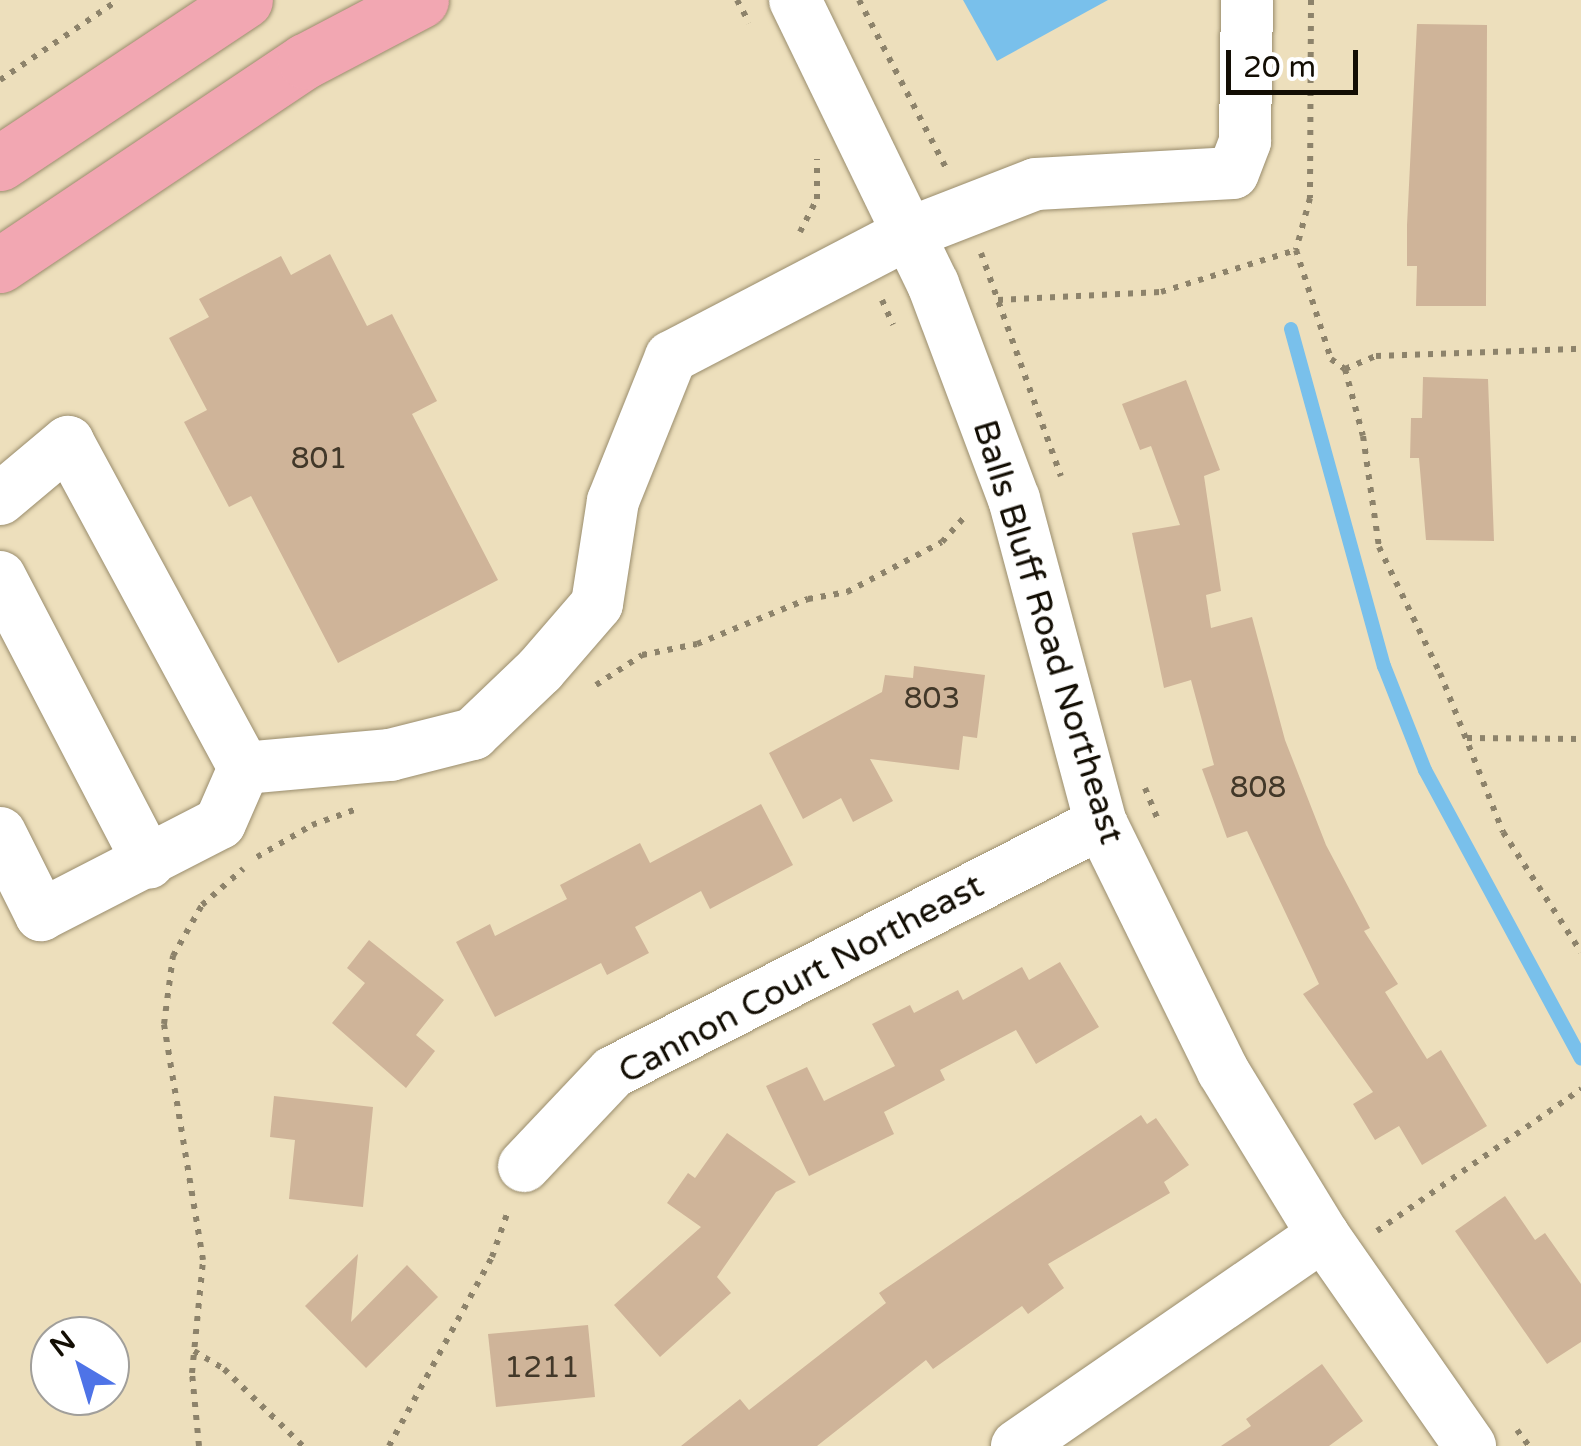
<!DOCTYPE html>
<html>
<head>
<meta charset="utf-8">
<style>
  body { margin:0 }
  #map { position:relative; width:1581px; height:1446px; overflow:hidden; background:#eddfbc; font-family:"Varela Round",sans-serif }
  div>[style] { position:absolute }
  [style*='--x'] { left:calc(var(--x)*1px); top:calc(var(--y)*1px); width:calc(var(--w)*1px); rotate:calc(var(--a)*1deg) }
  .water>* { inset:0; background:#79c0eb }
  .stream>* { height:14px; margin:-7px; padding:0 7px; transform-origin:7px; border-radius:7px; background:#79c0eb }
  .building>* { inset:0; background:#cfb499 }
  .path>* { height:6px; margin-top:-3px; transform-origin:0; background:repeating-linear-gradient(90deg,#8d836b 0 5px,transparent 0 13px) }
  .roads { filter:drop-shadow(0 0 2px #9a8d6d) drop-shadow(0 0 2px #9a8d6d) }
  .minor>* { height:52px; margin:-26px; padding:0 26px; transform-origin:26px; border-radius:26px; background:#fff }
  .major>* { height:55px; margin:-27.5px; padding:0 27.5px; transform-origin:27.5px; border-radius:27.5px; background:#f2a7b2 }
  span { translate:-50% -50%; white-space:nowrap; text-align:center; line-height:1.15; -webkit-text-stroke:8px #fff; paint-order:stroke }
  .number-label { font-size:30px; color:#423829 }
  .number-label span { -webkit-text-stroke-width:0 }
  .street-label { font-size:35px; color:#130e04 }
  .north { position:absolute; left:30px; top:1316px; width:100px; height:100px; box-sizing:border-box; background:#fff; border:2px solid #a19f9b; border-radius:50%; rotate:322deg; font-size:28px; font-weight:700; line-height:40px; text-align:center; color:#130e04 }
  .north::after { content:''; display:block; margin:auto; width:35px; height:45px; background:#4e73e7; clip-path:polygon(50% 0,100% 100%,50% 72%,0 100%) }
  .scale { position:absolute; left:1226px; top:50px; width:132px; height:45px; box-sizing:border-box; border:5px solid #130e04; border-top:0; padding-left:12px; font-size:30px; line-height:35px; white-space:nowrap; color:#130e04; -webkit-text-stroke:8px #fff; paint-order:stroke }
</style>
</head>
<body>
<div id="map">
  <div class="water">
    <div style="clip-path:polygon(963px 0,1108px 0,997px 61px)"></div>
  </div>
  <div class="stream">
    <div style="--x:1291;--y:329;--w:350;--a:74.6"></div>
    <div style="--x:1384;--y:666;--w:112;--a:68.5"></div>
    <div style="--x:1425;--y:770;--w:328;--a:61.6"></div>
  </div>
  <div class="building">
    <div style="clip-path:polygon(1417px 24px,1487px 25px,1486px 306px,1416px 306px,1417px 266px,1407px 266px,1407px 225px)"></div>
    <div style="clip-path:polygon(330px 254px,367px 326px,392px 314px,437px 401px,412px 414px,498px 580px,338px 663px,251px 496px,229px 507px,184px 422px,207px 410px,169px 338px,209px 317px,199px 299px,281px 256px,291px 275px)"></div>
    <div style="clip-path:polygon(1423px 377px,1488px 379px,1494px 541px,1426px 540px,1419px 458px,1410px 458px,1411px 418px,1422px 418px)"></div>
    <div style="clip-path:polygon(1186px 380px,1220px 470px,1204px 476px,1221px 591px,1206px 595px,1211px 628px,1252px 617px,1285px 740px,1326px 845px,1370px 928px,1364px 931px,1398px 984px,1385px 992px,1427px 1059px,1441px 1050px,1487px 1126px,1422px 1165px,1399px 1126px,1375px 1140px,1353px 1104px,1373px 1092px,1303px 994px,1319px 984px,1247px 831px,1227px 838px,1202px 769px,1214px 765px,1191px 680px,1164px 688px,1132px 533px,1180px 525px,1151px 446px,1140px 450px,1122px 404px)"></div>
    <div style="clip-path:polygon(914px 666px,985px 675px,977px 738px,963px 736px,959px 770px,870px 759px,893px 801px,853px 822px,841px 798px,803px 819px,769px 753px,882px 692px,885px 675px,913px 678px)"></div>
    <div style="clip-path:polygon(761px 804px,793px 865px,710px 909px,701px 891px,635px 927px,649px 953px,607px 975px,601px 963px,495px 1017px,456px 942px,490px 924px,495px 936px,567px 899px,560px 885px,640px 843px,650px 863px)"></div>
    <div style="clip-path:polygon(369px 940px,444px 1000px,416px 1035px,435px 1051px,406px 1088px,332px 1023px,365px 983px,347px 968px)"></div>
    <div style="clip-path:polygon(1060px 962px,1099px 1027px,1036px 1064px,1016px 1030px,940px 1070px,945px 1080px,884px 1112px,894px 1134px,809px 1176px,766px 1086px,807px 1067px,824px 1101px,895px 1066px,872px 1024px,910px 1005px,914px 1013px,958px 990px,963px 1000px,1022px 967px,1029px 980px)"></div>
    <div style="clip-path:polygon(274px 1096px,373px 1107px,363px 1207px,289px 1199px,295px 1140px,270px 1137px)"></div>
    <div style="clip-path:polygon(1141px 1115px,1147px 1124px,1156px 1118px,1189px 1165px,1164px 1182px,1170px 1193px,1048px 1264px,1064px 1288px,1028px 1314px,1022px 1306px,933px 1369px,926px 1360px,817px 1446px,681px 1446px,740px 1399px,749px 1410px,886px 1303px,879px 1293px)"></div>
    <div style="clip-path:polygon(727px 1133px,796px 1182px,776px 1192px,717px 1277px,731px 1293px,660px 1357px,614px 1305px,701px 1227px,667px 1203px,688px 1173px,695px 1178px)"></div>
    <div style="clip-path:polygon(1505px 1196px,1535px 1240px,1545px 1233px,1581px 1284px,1581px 1342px,1547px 1364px,1455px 1231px)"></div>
    <div style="clip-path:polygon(358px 1254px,351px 1322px,407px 1265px,438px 1297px,366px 1368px,305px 1306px)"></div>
    <div style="clip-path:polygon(588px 1325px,595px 1397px,496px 1407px,488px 1334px)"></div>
    <div style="clip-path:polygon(1322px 1364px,1363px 1421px,1329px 1446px,1221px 1446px,1251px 1426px,1246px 1419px)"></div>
  </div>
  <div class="path">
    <div style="--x:737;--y:0;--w:26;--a:62"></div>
    <div style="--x:859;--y:0;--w:189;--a:62.6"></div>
    <div style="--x:1311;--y:0;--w:198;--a:90.3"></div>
    <div style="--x:1310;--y:198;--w:54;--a:105.1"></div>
    <div style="--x:1296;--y:250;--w:114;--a:72.2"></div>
    <div style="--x:1331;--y:359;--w:17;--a:36"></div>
    <div style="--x:1345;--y:369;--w:69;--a:75"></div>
    <div style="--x:1363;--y:436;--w:112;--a:81.8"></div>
    <div style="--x:1379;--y:547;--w:140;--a:64.2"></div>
    <div style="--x:1440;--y:673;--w:171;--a:68.4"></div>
    <div style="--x:1503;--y:832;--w:143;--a:57"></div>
    <div style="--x:0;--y:80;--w:143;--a:-34.1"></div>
    <div style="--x:800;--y:232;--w:37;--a:-63"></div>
    <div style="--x:817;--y:199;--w:40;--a:-90"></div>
    <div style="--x:981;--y:253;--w:237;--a:70.3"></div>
    <div style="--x:882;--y:300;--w:27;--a:66"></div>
    <div style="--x:998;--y:300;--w:163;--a:-2.8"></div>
    <div style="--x:1161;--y:292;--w:141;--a:-17.3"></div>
    <div style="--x:1345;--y:369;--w:34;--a:-23"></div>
    <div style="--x:1376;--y:356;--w:205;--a:-2"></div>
    <div style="--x:596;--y:685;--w:55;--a:-33.1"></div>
    <div style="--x:642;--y:655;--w:56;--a:-11.3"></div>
    <div style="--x:697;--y:644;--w:120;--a:-22.1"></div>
    <div style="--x:808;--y:599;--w:40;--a:-10"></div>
    <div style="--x:847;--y:592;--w:107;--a:-27.8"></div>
    <div style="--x:942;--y:542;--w:38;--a:-48"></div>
    <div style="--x:1467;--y:738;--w:114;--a:0.5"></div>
    <div style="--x:1145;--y:788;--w:32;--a:68"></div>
    <div style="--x:257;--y:857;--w:64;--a:-30.2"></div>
    <div style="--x:312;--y:825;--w:48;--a:-19.6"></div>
    <div style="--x:1377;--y:1231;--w:249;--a:-34.8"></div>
    <div style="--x:194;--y:1351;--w:35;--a:31"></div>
    <div style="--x:224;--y:1369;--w:110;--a:44.3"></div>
    <div style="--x:1517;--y:1430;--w:20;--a:53"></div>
    <div style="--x:199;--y:1446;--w:73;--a:-95.5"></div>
    <div style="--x:192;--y:1373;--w:114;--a:-84.4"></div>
    <div style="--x:203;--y:1260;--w:239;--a:-99.4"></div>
    <div style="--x:164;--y:1024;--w:69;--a:-82.5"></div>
    <div style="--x:173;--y:956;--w:59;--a:-60.4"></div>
    <div style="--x:202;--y:905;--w:55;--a:-41.3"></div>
    <div style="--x:389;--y:1446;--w:215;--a:-61.4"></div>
    <div style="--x:492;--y:1257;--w:49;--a:-70.8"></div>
  </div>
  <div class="roads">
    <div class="minor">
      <div style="--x:795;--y:0;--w:316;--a:64.1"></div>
      <div style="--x:933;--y:284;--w:230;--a:69.4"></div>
      <div style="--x:1014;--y:499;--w:335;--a:75"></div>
      <div style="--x:1101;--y:823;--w:276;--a:63.8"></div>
      <div style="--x:1223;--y:1071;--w:192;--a:58.6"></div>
      <div style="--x:1323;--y:1235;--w:257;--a:55.1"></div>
      <div style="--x:0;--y:499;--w:89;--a:-40"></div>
      <div style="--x:68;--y:442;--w:370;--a:61.6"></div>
      <div style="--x:0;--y:577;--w:322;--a:62.5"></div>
      <div style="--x:244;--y:768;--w:147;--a:-5.1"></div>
      <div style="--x:390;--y:755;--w:86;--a:-14.2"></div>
      <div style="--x:473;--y:734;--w:93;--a:-43.7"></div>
      <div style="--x:540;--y:670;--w:87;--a:-49.2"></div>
      <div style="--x:597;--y:604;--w:104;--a:-81.2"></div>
      <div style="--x:613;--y:501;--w:155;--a:-68.1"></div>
      <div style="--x:671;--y:357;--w:266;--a:-27.5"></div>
      <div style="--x:907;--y:234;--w:138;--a:-21.2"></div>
      <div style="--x:1036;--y:184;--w:197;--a:-3.2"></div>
      <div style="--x:1233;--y:173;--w:34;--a:-69"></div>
      <div style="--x:1245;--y:141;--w:141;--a:-89.2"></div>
      <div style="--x:0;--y:833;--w:92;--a:63.4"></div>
      <div style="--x:41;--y:915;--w:201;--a:-27.2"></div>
      <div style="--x:220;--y:823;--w:60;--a:-66.4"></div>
      <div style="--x:524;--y:1166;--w:129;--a:-46.6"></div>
      <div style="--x:613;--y:1072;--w:548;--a:-27.03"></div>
      <div style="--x:1017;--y:1446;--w:372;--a:-34.6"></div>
    </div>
    <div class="major">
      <div style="--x:0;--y:163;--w:294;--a:-33.6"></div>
      <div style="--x:0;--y:265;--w:367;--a:-33.8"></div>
      <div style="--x:305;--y:61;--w:131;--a:-27.7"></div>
    </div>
  </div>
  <div class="number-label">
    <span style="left:319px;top:459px">801</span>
    <span style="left:932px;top:699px">803</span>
    <span style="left:1258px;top:788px">808</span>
    <span style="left:542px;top:1368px">1211</span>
  </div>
  <div class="street-label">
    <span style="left:1048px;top:632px;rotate:73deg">Balls Bluff Road Northeast</span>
    <span style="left:801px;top:979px;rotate:-28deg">Cannon Court Northeast</span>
  </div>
  <div class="north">N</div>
  <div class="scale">20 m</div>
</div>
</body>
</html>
